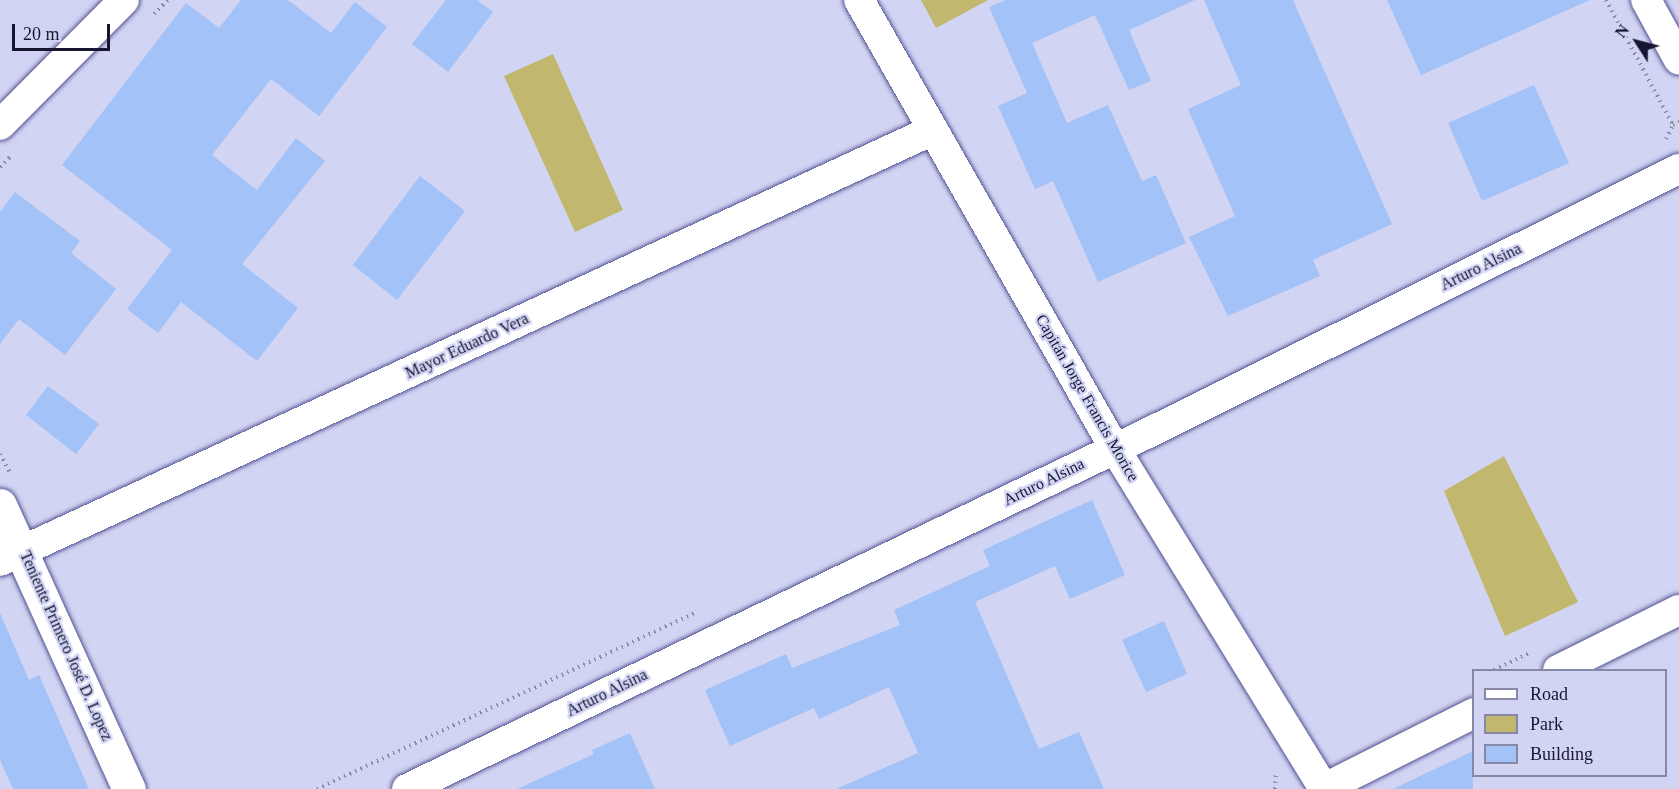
<!DOCTYPE html>
<html>
<head>
<meta charset="utf-8">
<style>
  body { margin:0 }
  #map { position:relative; width:1679px; height:789px; overflow:hidden; background:#d1d4f2; font-family:Georgia,serif }
  div>[style] { position:absolute }
  [style*='--x'] { left:calc(var(--x)*1px); top:calc(var(--y)*1px); width:calc(var(--w)*1px); rotate:calc(var(--a)*1deg) }
  .green>* { inset:0; background:#c1b76e }
  .building>* { inset:0; background:#a3c2f7 }
  .path>* { height:4px; margin-top:-2px; transform-origin:0; background:repeating-linear-gradient(90deg,#8789a5 0 1.5px,transparent 0 6px) }
  .roads { filter:drop-shadow(0 0 2px #515192) drop-shadow(0 0 2px #515192) }
  .minor>* { height:30px; margin:-15px; padding:0 15px; transform-origin:15px; border-radius:15px; background:#fff }
  .tertiary>* { height:33px; margin:-16.5px; padding:0 16.5px; transform-origin:16.5px; border-radius:16.5px; background:#fff }
  span { translate:-50% -50%; white-space:nowrap; text-align:center; line-height:1.15; -webkit-text-stroke:4.5px #d1d4f2; paint-order:stroke }
  .street-label { font-size:16px; color:#161631 }
  .legend { position:absolute; left:1472px; top:669px; width:195px; height:108px; box-sizing:border-box; background:#d1d4f2; border:2px solid #8688a5; margin:0; padding:8px 10px; list-style:none; font-size:18px; color:#161631 }
  .legend li { display:flex; align-items:center; gap:12px; height:30px }
  .legend b { width:30px; border:2px solid #8688a5 }
  .north { position:absolute; left:1607px; top:12px; width:60px; height:60px; -webkit-text-stroke:4px #d1d4f2; paint-order:stroke; rotate:306deg; font-size:16px; font-weight:700; line-height:24px; text-align:center; color:#161631 }
  .north::after { content:''; display:block; margin:auto; width:21px; height:27px; background:#161631; clip-path:polygon(50% 0,100% 100%,50% 72%,0 100%) }
  .scale { position:absolute; left:12px; top:24px; width:98px; height:27px; box-sizing:border-box; border:3px solid #161631; border-top:0; padding-left:8px; font-size:18px; line-height:21px; white-space:nowrap; color:#161631; -webkit-text-stroke:4px #d1d4f2; paint-order:stroke }
</style>
</head>
<body>
<div id="map">
  <div class="green">
    <div style="clip-path:polygon(921px 0,988px 0,936px 28px)"></div>
    <div style="clip-path:polygon(553px 54px,623px 210px,575px 232px,504px 76px)"></div>
    <div style="clip-path:polygon(1504px 456px,1578px 602px,1505px 636px,1444px 491px)"></div>
  </div>
  <div class="building">
    <div style="clip-path:polygon(241px 0,288px 0,331px 33px,355px 2px,387px 27px,319px 116px,271px 79px,212px 155px,257px 190px,296px 138px,325px 161px,242px 264px,298px 308px,257px 361px,181px 302px,158px 333px,127px 309px,172px 250px,62px 165px,186px 3px,219px 28px)"></div>
    <div style="clip-path:polygon(446px 0,477px 0,493px 12px,448px 72px,412px 44px)"></div>
    <div style="clip-path:polygon(1006px 0,1195px 0,1129px 30px,1151px 81px,1129px 90px,1095px 15px,1032px 43px,1067px 123px,1108px 105px,1142px 181px,1156px 175px,1186px 243px,1098px 282px,1053px 181px,1035px 189px,998px 106px,1027px 93px,989px 7px)"></div>
    <div style="clip-path:polygon(1204px 0,1293px 0,1392px 224px,1313px 260px,1320px 276px,1228px 316px,1189px 237px,1235px 216px,1188px 109px,1241px 85px)"></div>
    <div style="clip-path:polygon(1387px 0,1590px 0,1421px 75px)"></div>
    <div style="clip-path:polygon(1534px 85px,1569px 163px,1482px 201px,1448px 123px)"></div>
    <div style="clip-path:polygon(420px 176px,465px 211px,397px 300px,353px 265px)"></div>
    <div style="clip-path:polygon(15px 192px,80px 241px,71px 253px,116px 289px,65px 355px,19px 319px,0 344px,0 212px)"></div>
    <div style="clip-path:polygon(48px 386px,99px 424px,76px 454px,26px 415px)"></div>
    <div style="clip-path:polygon(1092px 500px,1125px 575px,1070px 599px,1055px 566px,975px 602px,1039px 749px,1079px 732px,1104px 789px,836px 789px,918px 753px,889px 687px,819px 719px,814px 708px,730px 746px,705px 690px,786px 654px,792px 668px,900px 625px,894px 610px,990px 566px,983px 550px)"></div>
    <div style="clip-path:polygon(0 613px,29px 680px,39px 675px,89px 789px,13px 789px,0 760px)"></div>
    <div style="clip-path:polygon(1164px 621px,1187px 674px,1146px 692px,1122px 640px)"></div>
    <div style="clip-path:polygon(630px 733px,655px 789px,517px 789px,594px 754px,592px 750px)"></div>
    <div style="clip-path:polygon(1473px 751px,1473px 789px,1393px 789px)"></div>
  </div>
  <div class="path">
    <div style="--x:1606;--y:0;--w:142;--a:61.8"></div>
    <div style="--x:154;--y:14;--w:20;--a:-45"></div>
    <div style="--x:1673;--y:125;--w:7;--a:-27"></div>
    <div style="--x:1666;--y:139;--w:16;--a:-63"></div>
    <div style="--x:0;--y:167;--w:17;--a:-45"></div>
    <div style="--x:0;--y:454;--w:24;--a:62"></div>
    <div style="--x:1494;--y:670;--w:41;--a:-25.9"></div>
    <div style="--x:317;--y:789;--w:416;--a:-25"></div>
    <div style="--x:1275;--y:789;--w:15;--a:-86"></div>
  </div>
  <div class="roads">
    <div class="minor">
      <div style="--x:859;--y:0;--w:517;--a:60.31"></div>
      <div style="--x:1115;--y:449;--w:399;--a:58.4"></div>
      <div style="--x:1646;--y:0;--w:68;--a:61.2"></div>
      <div style="--x:0;--y:125;--w:176;--a:-45.2"></div>
      <div style="--x:0;--y:561;--w:1028;--a:-24.79"></div>
      <div style="--x:1558;--y:670;--w:135;--a:-26.4"></div>
      <div style="--x:407;--y:789;--w:820;--a:-25.66"></div>
      <div style="--x:1146;--y:434;--w:595;--a:-26.44"></div>
      <div style="--x:1323;--y:789;--w:169;--a:-26.7"></div>
    </div>
    <div class="tertiary">
      <div style="--x:0;--y:505;--w:312;--a:65.6"></div>
    </div>
  </div>
  <div class="street-label">
    <span style="left:1481px;top:267px;rotate:-26deg">Arturo Alsina</span>
    <span style="left:467px;top:346px;rotate:-25deg">Mayor Eduardo Vera</span>
    <span style="left:1087px;top:398px;rotate:60deg">Capitán Jorge Francis Morice</span>
    <span style="left:1044px;top:482px;rotate:-26deg">Arturo Alsina</span>
    <span style="left:66px;top:646px;rotate:66deg">Teniente Primero José D. Lopez</span>
    <span style="left:607px;top:693px;rotate:-26deg">Arturo Alsina</span>
  </div>
  <ul class="legend">
  <li><b style="height:8px;background:#fff"></b>Road</li>
  <li><b style="height:16px;background:#c1b76e"></b>Park</li>
  <li><b style="height:16px;background:#a3c2f7"></b>Building</li>
  </ul>
  <div class="north">N</div>
  <div class="scale">20 m</div>
</div>
</body>
</html>
